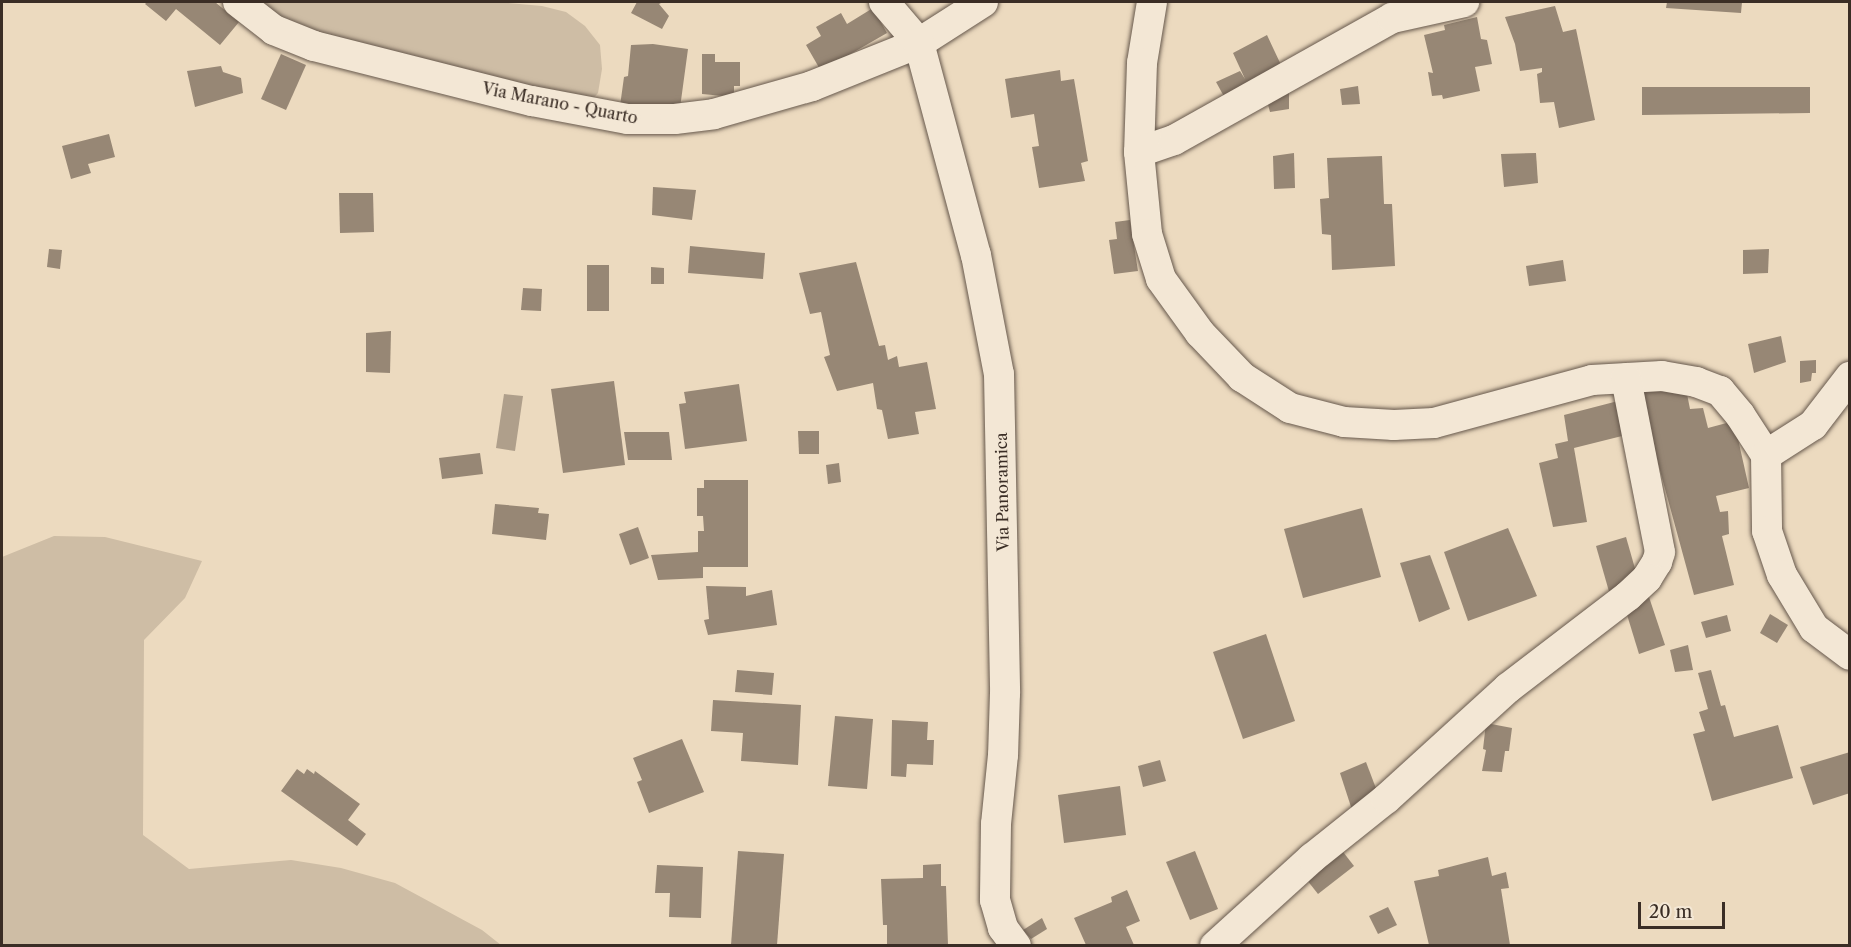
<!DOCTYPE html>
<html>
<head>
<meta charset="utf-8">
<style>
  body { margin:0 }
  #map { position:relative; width:1851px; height:947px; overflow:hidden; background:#ecdabf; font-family:"Libre Caslon Text",serif }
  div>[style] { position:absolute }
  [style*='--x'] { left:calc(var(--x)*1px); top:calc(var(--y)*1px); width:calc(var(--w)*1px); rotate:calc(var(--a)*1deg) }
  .green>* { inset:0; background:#cebda5 }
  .water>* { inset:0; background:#af9f8b }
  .building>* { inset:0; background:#978775 }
  .roads { filter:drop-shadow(0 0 2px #66584c) drop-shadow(0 0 2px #66584c) }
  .minor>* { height:30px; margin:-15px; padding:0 15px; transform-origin:15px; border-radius:15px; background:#f3e7d5 }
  span { translate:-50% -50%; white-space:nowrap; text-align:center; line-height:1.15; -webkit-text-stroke:6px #f3e7d5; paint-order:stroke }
  .street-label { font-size:16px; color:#3a2d25 }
  .frame { position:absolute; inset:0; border:3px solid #3a2d25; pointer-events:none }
  .scale { position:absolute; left:1638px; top:902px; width:87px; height:27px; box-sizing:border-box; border:3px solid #3a2d25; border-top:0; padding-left:8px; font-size:18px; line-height:21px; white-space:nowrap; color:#3a2d25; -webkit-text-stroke:4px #f3e7d5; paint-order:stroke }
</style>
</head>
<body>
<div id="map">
  <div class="green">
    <div style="clip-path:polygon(248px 2px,498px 2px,542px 6px,566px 12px,585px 26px,600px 45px,602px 69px,598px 93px,590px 102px,310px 37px)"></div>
    <div style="clip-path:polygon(54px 536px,105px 537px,202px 561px,185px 598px,144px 640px,143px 835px,189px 869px,291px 860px,341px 868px,395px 883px,482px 930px,501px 945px,2px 945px,2px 557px)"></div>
  </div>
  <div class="water">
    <div style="clip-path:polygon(504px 394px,523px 396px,515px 451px,496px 448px)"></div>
  </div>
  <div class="building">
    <div style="clip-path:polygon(147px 2px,215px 2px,239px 22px,220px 45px,176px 9px,166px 21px,145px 4px)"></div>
    <div style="clip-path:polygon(637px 2px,663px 2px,659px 4px,669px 16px,662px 29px,631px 13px)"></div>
    <div style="clip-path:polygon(1667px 2px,1742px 2px,1741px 13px,1666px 8px)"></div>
    <div style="clip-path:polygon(1555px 6px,1563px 32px,1576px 29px,1595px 120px,1559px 128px,1554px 102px,1540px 103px,1537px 74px,1542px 72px,1542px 68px,1520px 71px,1515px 44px,1505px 17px)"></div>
    <div style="clip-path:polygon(873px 8px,887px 33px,821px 71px,806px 45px,821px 36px,816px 27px,841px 13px,847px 24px)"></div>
    <div style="clip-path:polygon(1477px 17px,1481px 39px,1487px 40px,1492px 64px,1475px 67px,1480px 91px,1443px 99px,1442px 95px,1432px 96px,1428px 72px,1433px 73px,1424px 35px,1445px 30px,1444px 25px)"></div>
    <div style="clip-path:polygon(1267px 35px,1282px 67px,1226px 100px,1216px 82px,1240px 71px,1245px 79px,1233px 53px)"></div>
    <div style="clip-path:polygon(653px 44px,688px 49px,680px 108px,620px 106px,624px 77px,628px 76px,631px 45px)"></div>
    <div style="clip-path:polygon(281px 54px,306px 65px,286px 110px,261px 99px)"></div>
    <div style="clip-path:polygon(702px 54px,715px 54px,715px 62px,740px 62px,740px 86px,734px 86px,734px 97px,702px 94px)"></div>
    <div style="clip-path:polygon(221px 66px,223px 72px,241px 78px,243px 93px,195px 107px,187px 71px)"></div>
    <div style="clip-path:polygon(1060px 70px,1061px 81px,1074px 79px,1088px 161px,1081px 163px,1085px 181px,1039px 188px,1032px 147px,1039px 146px,1034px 114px,1011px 118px,1005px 79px)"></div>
    <div style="clip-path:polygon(1358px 86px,1360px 104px,1342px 105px,1340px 89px)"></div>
    <div style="clip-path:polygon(1642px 87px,1810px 87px,1810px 113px,1642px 115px)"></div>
    <div style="clip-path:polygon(1289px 90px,1289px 109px,1270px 112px,1267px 101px)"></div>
    <div style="clip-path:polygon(109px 134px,115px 157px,88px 164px,91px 173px,71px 179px,62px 146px)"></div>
    <div style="clip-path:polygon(1294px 153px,1295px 188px,1274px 189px,1273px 156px)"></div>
    <div style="clip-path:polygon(1536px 153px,1538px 183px,1504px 187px,1501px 154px)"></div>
    <div style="clip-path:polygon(1382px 156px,1384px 204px,1392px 204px,1395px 266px,1332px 270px,1331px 235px,1322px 234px,1320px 199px,1329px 198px,1327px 158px)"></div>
    <div style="clip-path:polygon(653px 187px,696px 190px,692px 220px,652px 215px)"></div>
    <div style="clip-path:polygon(339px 193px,373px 193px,374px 232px,340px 233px)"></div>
    <div style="clip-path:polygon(1130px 220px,1138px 271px,1114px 274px,1109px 240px,1117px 239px,1115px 222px)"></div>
    <div style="clip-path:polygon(690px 246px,765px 253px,763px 279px,688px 273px)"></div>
    <div style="clip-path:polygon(49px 249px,62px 250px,60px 269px,47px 267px)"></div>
    <div style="clip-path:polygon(1769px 249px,1768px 273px,1743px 274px,1743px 250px)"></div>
    <div style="clip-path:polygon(1563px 260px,1566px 281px,1529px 286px,1526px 266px)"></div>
    <div style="clip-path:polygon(856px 262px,879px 346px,885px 345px,888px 360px,897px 356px,899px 367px,927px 362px,936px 409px,915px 412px,919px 434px,888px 439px,882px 410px,877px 409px,873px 383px,837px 391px,824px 357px,830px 355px,821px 312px,810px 314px,799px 273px)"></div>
    <div style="clip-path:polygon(587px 265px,609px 265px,609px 311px,587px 311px)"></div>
    <div style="clip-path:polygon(651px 267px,664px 268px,664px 284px,651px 284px)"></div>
    <div style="clip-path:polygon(523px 288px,542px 289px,541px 311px,521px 310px)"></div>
    <div style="clip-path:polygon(391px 331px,390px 373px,366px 372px,366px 333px)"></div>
    <div style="clip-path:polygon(1781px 336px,1786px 362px,1754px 373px,1748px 344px)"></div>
    <div style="clip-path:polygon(1816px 360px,1816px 373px,1812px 373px,1811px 381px,1800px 383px,1800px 361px)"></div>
    <div style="clip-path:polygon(614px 381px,625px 465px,563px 473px,551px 389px)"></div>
    <div style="clip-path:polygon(739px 384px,747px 441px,685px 449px,679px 404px,686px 403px,684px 392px)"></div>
    <div style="clip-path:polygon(1686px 389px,1690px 409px,1703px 408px,1708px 428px,1734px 421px,1749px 488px,1716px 496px,1720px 512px,1728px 511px,1729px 534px,1722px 536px,1734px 585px,1694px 595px,1638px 390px)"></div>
    <div style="clip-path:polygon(1618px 401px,1626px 435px,1574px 448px,1587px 522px,1553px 527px,1539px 463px,1558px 458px,1555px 444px,1568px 441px,1564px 415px)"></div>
    <div style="clip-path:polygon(798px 431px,819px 431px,819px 454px,799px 454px)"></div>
    <div style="clip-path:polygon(624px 432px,669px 432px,672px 460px,628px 460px)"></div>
    <div style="clip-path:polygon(480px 453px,483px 474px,442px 479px,439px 458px)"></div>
    <div style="clip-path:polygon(839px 463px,841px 482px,828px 484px,826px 465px)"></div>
    <div style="clip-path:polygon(704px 480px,748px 480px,748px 567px,703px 567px,703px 578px,658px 580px,651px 555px,698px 552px,698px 531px,704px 531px,703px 516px,697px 516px,697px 488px,704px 488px)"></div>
    <div style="clip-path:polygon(495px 504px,539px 508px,538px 513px,549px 514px,546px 540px,492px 534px)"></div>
    <div style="clip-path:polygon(1362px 508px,1381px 577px,1303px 598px,1284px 529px)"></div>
    <div style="clip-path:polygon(638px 527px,649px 558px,630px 565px,619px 534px)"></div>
    <div style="clip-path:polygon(1508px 528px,1537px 596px,1468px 621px,1444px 552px)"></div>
    <div style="clip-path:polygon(1626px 537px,1638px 579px,1610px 595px,1596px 546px)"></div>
    <div style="clip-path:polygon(1430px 555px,1450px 609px,1419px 622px,1400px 563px)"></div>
    <div style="clip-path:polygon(706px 586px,746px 587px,746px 596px,772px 590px,777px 625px,708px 635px,704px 620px,709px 619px)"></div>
    <div style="clip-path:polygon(1648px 594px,1665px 645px,1639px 654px,1624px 605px)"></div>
    <div style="clip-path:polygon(1770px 614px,1788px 625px,1777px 643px,1760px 633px)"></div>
    <div style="clip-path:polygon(1727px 615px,1731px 631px,1706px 638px,1701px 622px)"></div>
    <div style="clip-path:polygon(1266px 634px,1295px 721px,1243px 739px,1213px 652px)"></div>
    <div style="clip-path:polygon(1688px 645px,1693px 670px,1675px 672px,1670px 650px)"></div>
    <div style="clip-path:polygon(737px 670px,774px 673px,772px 695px,735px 692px)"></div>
    <div style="clip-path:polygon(1711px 670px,1721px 706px,1725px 705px,1734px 737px,1778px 725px,1793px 778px,1712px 801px,1693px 734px,1705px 731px,1699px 712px,1708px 709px,1698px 673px)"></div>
    <div style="clip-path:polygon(713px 700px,801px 705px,798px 765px,741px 761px,743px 733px,711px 731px)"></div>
    <div style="clip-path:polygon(835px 716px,873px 719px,867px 789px,828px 786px)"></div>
    <div style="clip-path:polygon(892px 720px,928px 722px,927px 740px,934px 740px,933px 765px,907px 764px,906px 777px,891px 776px)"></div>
    <div style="clip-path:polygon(1486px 723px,1512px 728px,1509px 751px,1505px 751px,1502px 772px,1482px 771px,1486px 750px,1483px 749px)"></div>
    <div style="clip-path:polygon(682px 739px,704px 792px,649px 813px,637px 782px,642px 780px,633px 758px)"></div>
    <div style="clip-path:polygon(1850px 752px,1850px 793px,1813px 805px,1800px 767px)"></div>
    <div style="clip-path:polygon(1160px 760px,1166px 781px,1143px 787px,1138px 766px)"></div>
    <div style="clip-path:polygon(1366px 762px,1377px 791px,1353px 813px,1340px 773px)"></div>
    <div style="clip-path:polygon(297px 769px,304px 774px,307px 769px,314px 774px,315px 771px,360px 804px,348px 820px,366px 834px,357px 846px,281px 791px)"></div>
    <div style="clip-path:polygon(1120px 786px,1126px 835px,1064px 843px,1058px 795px)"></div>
    <div style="clip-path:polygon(1340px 848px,1354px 866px,1318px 894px,1303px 875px)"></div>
    <div style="clip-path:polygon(738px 851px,784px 854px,777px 945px,731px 945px)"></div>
    <div style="clip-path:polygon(1195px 851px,1218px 909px,1190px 920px,1166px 862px)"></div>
    <div style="clip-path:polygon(1488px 857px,1492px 876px,1506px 872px,1509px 888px,1501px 889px,1510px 945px,1429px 945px,1414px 881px,1439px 876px,1438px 870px)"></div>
    <div style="clip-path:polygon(941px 864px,941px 886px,946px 886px,948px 945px,887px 945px,887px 925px,883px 925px,881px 879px,923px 878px,923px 865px)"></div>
    <div style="clip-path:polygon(657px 865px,703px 867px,701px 918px,669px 917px,670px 893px,655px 893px)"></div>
    <div style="clip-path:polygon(1127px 890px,1140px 921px,1126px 927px,1134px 945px,1086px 945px,1074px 918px,1112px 902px,1111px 897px)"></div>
    <div style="clip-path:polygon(1388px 907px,1397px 925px,1378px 934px,1369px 916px)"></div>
    <div style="clip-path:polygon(1042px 918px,1047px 929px,1031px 939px,1023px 930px)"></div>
  </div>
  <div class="roads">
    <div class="minor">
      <div style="--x:238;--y:2;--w:46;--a:37.9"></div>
      <div style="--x:274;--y:30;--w:43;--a:21.8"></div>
      <div style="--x:314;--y:46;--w:225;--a:14.2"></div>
      <div style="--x:532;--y:101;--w:97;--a:10.7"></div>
      <div style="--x:627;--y:119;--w:48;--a:0"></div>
      <div style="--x:675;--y:119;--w:39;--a:-7"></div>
      <div style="--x:714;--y:114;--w:102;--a:-15.9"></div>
      <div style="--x:812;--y:86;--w:115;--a:-21.9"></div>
      <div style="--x:919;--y:43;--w:76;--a:-32.6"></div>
      <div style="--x:884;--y:2;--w:54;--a:49.5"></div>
      <div style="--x:919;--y:43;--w:220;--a:75"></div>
      <div style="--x:976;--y:255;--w:121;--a:79.1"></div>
      <div style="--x:999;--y:374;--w:319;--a:88.9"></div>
      <div style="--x:1005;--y:693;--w:62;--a:91.8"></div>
      <div style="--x:1003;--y:755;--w:69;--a:95.8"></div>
      <div style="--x:996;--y:824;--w:76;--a:90.8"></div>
      <div style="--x:995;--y:900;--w:29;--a:74"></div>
      <div style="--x:1003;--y:928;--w:22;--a:54"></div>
      <div style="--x:1152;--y:2;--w:62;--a:99.3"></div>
      <div style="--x:1142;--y:63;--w:89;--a:91.9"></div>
      <div style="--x:1139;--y:152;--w:82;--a:84.4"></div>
      <div style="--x:1147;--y:234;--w:47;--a:72.7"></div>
      <div style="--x:1161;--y:279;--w:67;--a:54.2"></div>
      <div style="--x:1200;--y:333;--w:61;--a:46.3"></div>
      <div style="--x:1242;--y:377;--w:57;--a:32.9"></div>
      <div style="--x:1290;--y:408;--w:56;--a:14.5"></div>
      <div style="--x:1344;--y:422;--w:50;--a:3.4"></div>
      <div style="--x:1394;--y:425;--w:40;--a:-2.9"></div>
      <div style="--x:1434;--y:423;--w:164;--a:-15.2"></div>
      <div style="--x:1592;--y:380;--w:70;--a:-3.3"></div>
      <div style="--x:1662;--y:376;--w:35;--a:10"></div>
      <div style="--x:1696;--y:382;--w:26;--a:21"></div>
      <div style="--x:1720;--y:391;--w:31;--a:50"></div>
      <div style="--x:1740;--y:415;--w:48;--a:57"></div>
      <div style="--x:1766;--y:455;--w:76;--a:89.2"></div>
      <div style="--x:1767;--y:531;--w:46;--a:71.2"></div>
      <div style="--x:1782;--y:575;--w:62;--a:58.9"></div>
      <div style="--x:1814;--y:628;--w:45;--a:36.9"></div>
      <div style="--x:1139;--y:152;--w:37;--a:-19"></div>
      <div style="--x:1174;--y:140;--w:250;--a:-29.2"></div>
      <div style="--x:1392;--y:18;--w:74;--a:-12.5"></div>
      <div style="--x:1766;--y:455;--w:56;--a:-32.6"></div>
      <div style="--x:1813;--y:425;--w:61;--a:-52.4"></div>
      <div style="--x:1215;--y:946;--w:131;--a:-42.2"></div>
      <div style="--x:1312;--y:858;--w:95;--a:-38.6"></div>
      <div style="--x:1386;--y:799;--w:165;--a:-42.3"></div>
      <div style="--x:1508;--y:688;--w:151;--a:-37.5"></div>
      <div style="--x:1628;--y:596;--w:26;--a:-43"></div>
      <div style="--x:1647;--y:578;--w:19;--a:-58"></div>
      <div style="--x:1657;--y:562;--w:10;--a:-73"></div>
      <div style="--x:1660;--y:552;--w:177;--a:-101.1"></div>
    </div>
  </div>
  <div class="street-label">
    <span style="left:560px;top:103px;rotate:11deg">Via Marano - Quarto</span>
    <span style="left:1002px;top:492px;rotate:-91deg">Via Panoramica</span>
  </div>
  <div class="frame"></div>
  <div class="scale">20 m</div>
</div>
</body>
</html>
